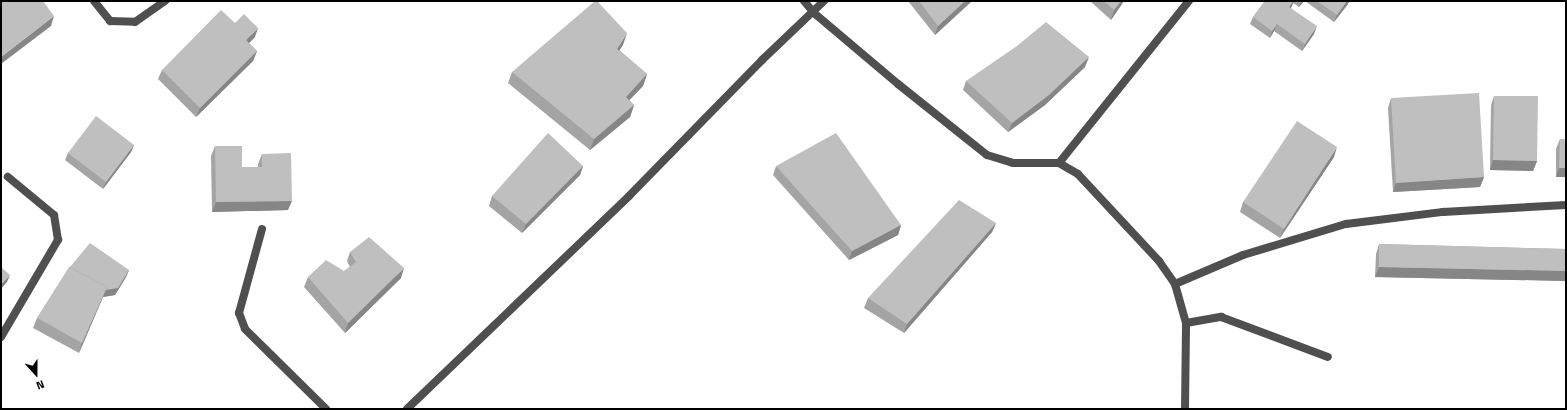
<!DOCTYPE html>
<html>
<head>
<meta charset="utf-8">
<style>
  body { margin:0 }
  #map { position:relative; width:1567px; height:410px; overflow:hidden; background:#fff; font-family:"Titillium Web",sans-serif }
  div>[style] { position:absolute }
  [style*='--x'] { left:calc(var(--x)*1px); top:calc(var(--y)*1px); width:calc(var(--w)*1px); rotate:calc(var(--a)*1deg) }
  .service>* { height:8px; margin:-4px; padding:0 4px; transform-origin:4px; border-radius:4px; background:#4f4f4f }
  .minor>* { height:8px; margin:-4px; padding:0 4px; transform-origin:4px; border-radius:4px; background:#4f4f4f }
  .wall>* { inset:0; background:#a4a4a4 }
  .shaded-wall>* { inset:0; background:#868686 }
  .building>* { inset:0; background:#bfbfbf }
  span { translate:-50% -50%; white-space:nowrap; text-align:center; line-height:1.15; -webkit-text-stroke:4px #fff; paint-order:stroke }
  .frame { position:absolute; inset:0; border:2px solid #000; pointer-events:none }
  .north { position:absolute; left:16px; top:354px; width:40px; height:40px; -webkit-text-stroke:3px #fff; paint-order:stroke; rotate:159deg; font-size:11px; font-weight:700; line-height:16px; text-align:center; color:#000 }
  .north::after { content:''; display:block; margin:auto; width:14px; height:18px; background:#000; clip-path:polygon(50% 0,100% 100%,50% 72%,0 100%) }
</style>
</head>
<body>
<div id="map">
  <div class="service">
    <div style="--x:1186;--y:323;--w:36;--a:-10"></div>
    <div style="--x:1221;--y:317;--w:114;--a:20.5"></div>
  </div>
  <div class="minor">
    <div style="--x:94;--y:1;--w:26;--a:51"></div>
    <div style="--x:110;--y:21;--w:25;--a:2"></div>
    <div style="--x:135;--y:22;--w:37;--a:-35"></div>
    <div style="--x:804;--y:1;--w:16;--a:50"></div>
    <div style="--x:814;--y:13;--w:110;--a:40.2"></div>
    <div style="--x:898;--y:84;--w:114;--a:38.6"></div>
    <div style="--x:987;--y:155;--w:27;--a:17"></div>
    <div style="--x:1013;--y:163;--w:46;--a:0"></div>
    <div style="--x:262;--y:229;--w:87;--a:105.3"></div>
    <div style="--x:239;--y:313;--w:17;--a:69"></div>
    <div style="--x:245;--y:329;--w:114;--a:44.6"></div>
    <div style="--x:1175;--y:284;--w:74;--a:-23.1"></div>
    <div style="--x:1243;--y:255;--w:108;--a:-16.8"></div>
    <div style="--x:1346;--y:224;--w:98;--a:-7.1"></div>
    <div style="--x:1443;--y:212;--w:123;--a:-3.3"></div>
    <div style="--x:1;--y:337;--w:113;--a:-59.6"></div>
    <div style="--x:58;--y:240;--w:25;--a:-99"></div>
    <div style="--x:54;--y:215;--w:60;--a:-140.4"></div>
    <div style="--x:407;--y:409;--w:308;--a:-43.8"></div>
    <div style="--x:629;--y:196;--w:190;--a:-45.6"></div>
    <div style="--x:762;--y:60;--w:86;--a:-43.6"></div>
    <div style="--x:1185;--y:409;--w:86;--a:-89.3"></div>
    <div style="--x:1186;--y:323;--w:41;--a:-105.8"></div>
    <div style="--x:1175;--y:284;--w:28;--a:-125"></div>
    <div style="--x:1159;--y:261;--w:119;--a:-133"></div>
    <div style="--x:1078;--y:174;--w:22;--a:-150"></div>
    <div style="--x:1059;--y:163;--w:208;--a:-51.3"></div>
  </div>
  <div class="wall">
    <div style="clip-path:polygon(908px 1px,972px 1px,935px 35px)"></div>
    <div style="clip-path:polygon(1090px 1px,1124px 1px,1111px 20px)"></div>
    <div style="clip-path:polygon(1265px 1px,1304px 1px,1299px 7px,1293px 3px,1291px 8px,1314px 34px,1302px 51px,1274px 31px,1270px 38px,1250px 24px,1253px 17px)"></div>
    <div style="clip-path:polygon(1305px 1px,1349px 1px,1348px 4px,1334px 22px)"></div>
    <div style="clip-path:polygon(235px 23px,255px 37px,249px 43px,257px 51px,253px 61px,196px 117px,158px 79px,162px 70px)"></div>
    <div style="clip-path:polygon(623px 45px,619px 50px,647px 74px,643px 86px,629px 100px,634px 105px,630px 117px,590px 150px,508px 83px,512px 72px)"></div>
    <div style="clip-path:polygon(1085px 67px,1045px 105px,1008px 132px,963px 90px,966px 81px)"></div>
    <div style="clip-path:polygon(1494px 96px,1537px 161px,1533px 171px,1490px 170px,1491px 105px)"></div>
    <div style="clip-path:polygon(1391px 98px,1484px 177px,1480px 187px,1393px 192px,1388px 108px)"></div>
    <div style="clip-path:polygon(1560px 139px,1566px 177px,1556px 177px,1556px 149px)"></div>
    <div style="clip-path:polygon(134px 145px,131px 152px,103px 189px,65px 160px,68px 153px)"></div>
    <div style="clip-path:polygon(215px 146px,242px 167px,258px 167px,258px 164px,262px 154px,288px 210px,212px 212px,211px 156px)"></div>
    <div style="clip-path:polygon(1334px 157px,1280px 238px,1240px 212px,1243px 202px)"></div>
    <div style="clip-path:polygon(583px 166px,580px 175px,522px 233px,489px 206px,492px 196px)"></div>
    <div style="clip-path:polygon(776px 166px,901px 225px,898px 235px,849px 260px,773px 175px)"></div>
    <div style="clip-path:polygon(996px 223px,992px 232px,904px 333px,864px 308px,868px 298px)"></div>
    <div style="clip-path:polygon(1379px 244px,1566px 249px,1566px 281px,1375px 277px,1376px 254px)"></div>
    <div style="clip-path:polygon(350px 252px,401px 278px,345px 333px,304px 287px,308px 277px,344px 271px,350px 267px,347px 261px)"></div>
    <div style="clip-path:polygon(70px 267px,129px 270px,126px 277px,115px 295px,103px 297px,79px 353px,33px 328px,37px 318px)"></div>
  </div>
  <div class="shaded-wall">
    <div style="clip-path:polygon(965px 1px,972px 1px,935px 35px,938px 26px)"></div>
    <div style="clip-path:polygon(1121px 1px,1124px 1px,1111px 20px,1114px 10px)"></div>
    <div style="clip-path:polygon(1294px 1px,1291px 8px,1289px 7px)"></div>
    <div style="clip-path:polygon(1301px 1px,1304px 1px,1299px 7px)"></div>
    <div style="clip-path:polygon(1347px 1px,1349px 1px,1348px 4px,1334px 22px,1337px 15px)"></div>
    <div style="clip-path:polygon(54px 16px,51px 26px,1px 64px,1px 57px)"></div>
    <div style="clip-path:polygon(1277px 24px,1274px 31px,1270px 38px,1272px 31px)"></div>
    <div style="clip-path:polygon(1317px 26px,1314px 34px,1302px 51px,1305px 44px)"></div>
    <div style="clip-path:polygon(258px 28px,255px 37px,242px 50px,246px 40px)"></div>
    <div style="clip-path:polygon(627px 33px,623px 45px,613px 60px,617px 49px)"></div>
    <div style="clip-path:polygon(257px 51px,253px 61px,196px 117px,200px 108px)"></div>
    <div style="clip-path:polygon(1089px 57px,1085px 67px,1045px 105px,1008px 132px,1012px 123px)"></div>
    <div style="clip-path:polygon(647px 74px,643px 86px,622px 108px,626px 97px)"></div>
    <div style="clip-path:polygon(634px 105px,630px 117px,590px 150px,594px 139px)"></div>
    <div style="clip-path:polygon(134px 145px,131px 152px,103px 189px,106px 182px)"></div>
    <div style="clip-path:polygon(1337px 147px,1334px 157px,1280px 238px,1284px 229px)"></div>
    <div style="clip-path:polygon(1493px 160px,1537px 161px,1533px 171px,1490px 170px)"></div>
    <div style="clip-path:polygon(583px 166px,580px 175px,522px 233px,526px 224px)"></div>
    <div style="clip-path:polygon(1559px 168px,1566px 168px,1566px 177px,1556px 177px)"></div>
    <div style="clip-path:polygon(1484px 177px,1480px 187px,1393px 192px,1396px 183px)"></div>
    <div style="clip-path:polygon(292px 201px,288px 210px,212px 212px,216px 202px)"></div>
    <div style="clip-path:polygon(996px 223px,992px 232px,904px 333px,907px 324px)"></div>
    <div style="clip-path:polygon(901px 225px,898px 235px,849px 260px,852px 251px)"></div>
    <div style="clip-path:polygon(1379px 267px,1566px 271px,1566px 281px,1375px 277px)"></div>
    <div style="clip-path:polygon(404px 268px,401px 278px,345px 333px,348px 323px)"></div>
    <div style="clip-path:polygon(129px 270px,126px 277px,115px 295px,103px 297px,106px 290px)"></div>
    <div style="clip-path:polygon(10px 275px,7px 282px,1px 289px,1px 284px)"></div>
    <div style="clip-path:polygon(107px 287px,103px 297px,79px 353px,82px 343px)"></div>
  </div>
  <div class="building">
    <div style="clip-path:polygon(1px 1px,43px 1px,54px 16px,1px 57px)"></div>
    <div style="clip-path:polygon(595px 1px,597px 1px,627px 33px,617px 49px,647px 74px,626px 97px,634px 105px,594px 139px,512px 72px)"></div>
    <div style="clip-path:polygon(919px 1px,965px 1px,938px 26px)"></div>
    <div style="clip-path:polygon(1104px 1px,1121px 1px,1114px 10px)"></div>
    <div style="clip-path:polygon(1265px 1px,1293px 1px,1289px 7px,1317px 26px,1305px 44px,1277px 24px,1272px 31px,1253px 17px)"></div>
    <div style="clip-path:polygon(1317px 1px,1347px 1px,1337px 15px)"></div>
    <div style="clip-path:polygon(221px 10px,235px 23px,244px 14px,258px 28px,246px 40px,257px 51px,200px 108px,162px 70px)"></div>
    <div style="clip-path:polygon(1046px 22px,1089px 57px,1049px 95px,1012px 123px,966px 81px,1017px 46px)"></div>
    <div style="clip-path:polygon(1479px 93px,1484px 177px,1396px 183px,1391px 98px)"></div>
    <div style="clip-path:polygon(1494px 96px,1538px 96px,1537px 161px,1493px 160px)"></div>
    <div style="clip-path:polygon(96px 116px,134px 145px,106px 182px,68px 153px)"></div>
    <div style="clip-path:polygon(1297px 121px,1337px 147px,1284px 229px,1243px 202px)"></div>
    <div style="clip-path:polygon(548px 133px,583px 166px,526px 224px,492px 196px)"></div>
    <div style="clip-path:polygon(836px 133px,901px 225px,852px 251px,776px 166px)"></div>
    <div style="clip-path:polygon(1560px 139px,1566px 139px,1566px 168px,1559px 168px)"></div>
    <div style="clip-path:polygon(215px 146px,242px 146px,242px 167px,262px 167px,262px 154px,291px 153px,292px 201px,216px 202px)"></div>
    <div style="clip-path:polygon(959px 200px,996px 223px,907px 324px,868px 298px)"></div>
    <div style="clip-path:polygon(369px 237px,404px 268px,348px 323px,308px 277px,326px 260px,344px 271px,356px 262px,350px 252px)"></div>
    <div style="clip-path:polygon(90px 243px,129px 270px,118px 288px,106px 290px,107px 287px,70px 267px)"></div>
    <div style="clip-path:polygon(1379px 244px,1566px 249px,1566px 271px,1379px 267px)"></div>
    <div style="clip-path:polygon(1px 267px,10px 275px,1px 284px)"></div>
    <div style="clip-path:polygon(69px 267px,107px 287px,82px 343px,37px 318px)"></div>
  </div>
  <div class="frame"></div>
  <div class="north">N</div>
</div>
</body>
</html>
